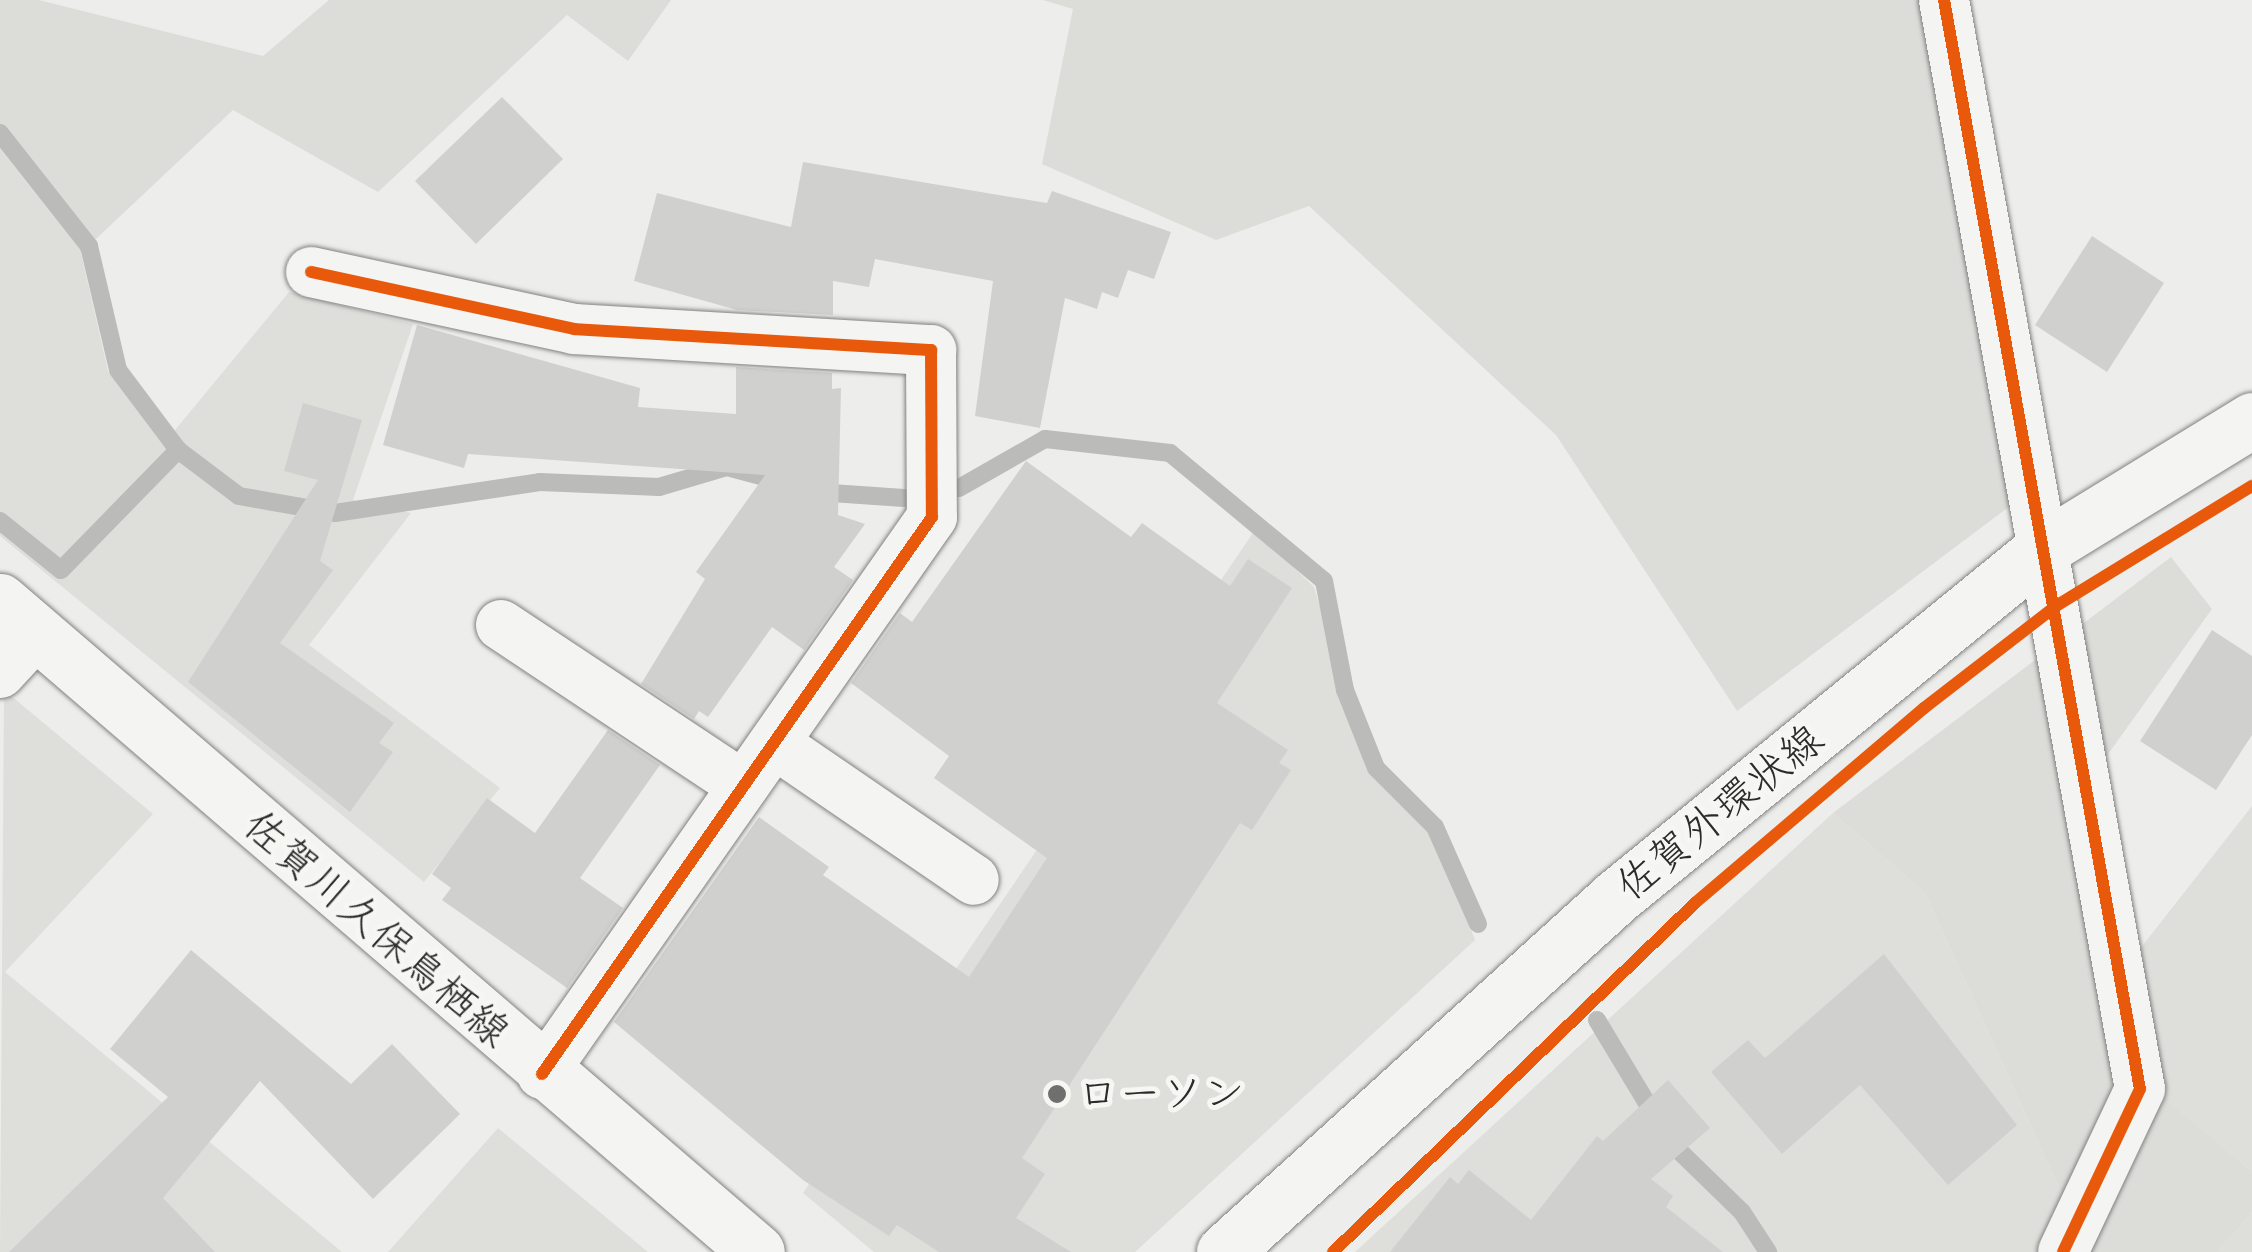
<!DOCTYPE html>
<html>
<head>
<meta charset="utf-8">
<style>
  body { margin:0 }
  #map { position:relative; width:2252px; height:1252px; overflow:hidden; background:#ededeb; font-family:Caveat,"Klee One",sans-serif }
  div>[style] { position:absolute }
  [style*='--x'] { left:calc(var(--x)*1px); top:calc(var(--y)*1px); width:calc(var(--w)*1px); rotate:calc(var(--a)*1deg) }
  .built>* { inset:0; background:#dededb }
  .green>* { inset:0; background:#dcdcd9 }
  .stream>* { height:18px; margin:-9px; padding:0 9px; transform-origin:9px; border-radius:9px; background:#bbbbb9 }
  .building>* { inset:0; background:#d0d0cf }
  .roads { filter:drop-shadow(0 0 2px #828281) drop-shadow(0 0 2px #828281) }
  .street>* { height:50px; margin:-25px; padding:0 25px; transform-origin:25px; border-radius:25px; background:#f4f4f2 }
  .primary>* { height:55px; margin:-27.5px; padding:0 27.5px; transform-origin:27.5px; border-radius:27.5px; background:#f4f4f2 }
  .cycleway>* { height:12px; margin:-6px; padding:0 6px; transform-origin:6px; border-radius:6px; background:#e8590c }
  .dots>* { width:28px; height:28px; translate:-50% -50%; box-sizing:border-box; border:5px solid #f6f6f2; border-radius:50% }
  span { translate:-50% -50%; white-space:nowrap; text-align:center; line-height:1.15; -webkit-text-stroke:10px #f6f6f2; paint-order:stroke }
  .street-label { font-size:42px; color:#2b2b2b }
  .poi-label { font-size:42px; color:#2b2b2b }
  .left { translate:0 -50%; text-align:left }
</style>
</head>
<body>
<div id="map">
  <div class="built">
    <div style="clip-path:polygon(0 149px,81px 253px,108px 371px,166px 441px,289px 292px,413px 324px,353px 500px,411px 513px,309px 645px,500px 788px,424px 882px,0 536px)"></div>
    <div style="clip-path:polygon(1255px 530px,1314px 587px,1369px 771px,1434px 832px,1475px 940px,1135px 1252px,874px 1252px,803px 1193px)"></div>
    <div style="clip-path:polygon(4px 690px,153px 814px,5px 972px,342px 1252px,0 1252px)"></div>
    <div style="clip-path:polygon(2252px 806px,2252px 1171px,2158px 1095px,2132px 959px)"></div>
    <div style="clip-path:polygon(1833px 813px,1925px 893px,2070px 1212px,2049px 1252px,1355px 1252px)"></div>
    <div style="clip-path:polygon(498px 1128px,648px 1252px,388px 1252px)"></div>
    <div style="clip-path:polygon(2252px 1213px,2252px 1252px,2217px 1252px)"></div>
  </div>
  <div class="green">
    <div style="clip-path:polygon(0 0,39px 0,263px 56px,329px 0,671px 0,628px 61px,567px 15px,378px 192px,233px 110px,81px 253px,0 149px)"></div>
    <div style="clip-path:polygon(1043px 0,1930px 0,2018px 500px,1737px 711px,1556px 435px,1309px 206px,1216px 240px,1042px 164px,1073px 9px)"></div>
    <div style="clip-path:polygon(2171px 557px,2212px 609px,2101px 764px,2158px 1094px,2252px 1171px,2252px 1213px,2217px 1252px,2058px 1252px,2070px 1212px,1925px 893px,1833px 813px)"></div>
  </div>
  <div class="stream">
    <div style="--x:0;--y:133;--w:144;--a:51.8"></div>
    <div style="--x:89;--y:246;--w:127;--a:76.8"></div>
    <div style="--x:118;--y:370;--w:100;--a:53.1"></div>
    <div style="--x:178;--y:450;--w:76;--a:37"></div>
    <div style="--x:239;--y:496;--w:97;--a:10"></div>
    <div style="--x:335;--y:513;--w:207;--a:-8.6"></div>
    <div style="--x:540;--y:482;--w:119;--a:2.4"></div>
    <div style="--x:659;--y:487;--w:71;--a:-16.4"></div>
    <div style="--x:727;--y:467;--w:62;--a:14.9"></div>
    <div style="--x:959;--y:488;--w:99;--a:-29.7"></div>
    <div style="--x:1045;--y:439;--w:126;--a:6.4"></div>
    <div style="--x:1170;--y:453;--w:200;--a:39.7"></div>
    <div style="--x:1324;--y:581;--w:111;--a:79.1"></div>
    <div style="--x:1345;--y:690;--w:84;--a:68.3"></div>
    <div style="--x:1376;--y:768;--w:83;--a:45"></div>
    <div style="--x:1435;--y:827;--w:106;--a:66.1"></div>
    <div style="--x:817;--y:492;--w:87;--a:3.9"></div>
    <div style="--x:0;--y:521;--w:78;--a:38.8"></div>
    <div style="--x:61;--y:570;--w:168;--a:-45.7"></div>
    <div style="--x:1597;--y:1020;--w:144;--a:59"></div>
    <div style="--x:1671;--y:1143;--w:99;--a:44.2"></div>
    <div style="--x:1742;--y:1212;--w:48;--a:57"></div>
  </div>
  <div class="building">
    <div style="clip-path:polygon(502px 97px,563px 159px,476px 244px,415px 181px)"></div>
    <div style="clip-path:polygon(803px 162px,1047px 203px,1052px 191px,1171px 232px,1154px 279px,1128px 270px,1118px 298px,1102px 292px,1097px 309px,1065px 298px,1040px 428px,975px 416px,993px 281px,875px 259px,869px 287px,833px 281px,833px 315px,737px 310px,634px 281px,657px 193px,791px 227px)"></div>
    <div style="clip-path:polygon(2092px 236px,2164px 283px,2107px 372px,2035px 325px)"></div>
    <div style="clip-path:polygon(417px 325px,640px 388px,638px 407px,736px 414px,736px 367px,832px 373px,832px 389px,841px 388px,838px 515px,865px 524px,834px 567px,853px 580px,804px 650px,772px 627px,708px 717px,699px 711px,694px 719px,641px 684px,705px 579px,696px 572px,765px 475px,468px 454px,464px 468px,383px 445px)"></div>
    <div style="clip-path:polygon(303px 403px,362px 420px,320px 561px,333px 570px,280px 643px,394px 723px,379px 743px,393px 752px,350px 812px,188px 682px,318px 480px,284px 471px)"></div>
    <div style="clip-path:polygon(1026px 461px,1131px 537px,1142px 523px,1230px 586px,1248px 559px,1292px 588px,1217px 703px,1288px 750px,1279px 763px,1291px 770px,1252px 830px,1240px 823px,1022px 1158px,1045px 1174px,1016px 1218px,1071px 1252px,939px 1252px,897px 1225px,889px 1236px,803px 1180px,614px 1022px,759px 817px,829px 867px,823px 875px,969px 977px,1047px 858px,934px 778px,949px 756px,851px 683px,900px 613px,912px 622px)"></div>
    <div style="clip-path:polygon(2212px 630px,2252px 656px,2252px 735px,2216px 790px,2140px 741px)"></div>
    <div style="clip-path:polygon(608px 730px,660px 765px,580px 878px,623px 908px,567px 988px,442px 900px,451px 888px,432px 874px,487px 798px,535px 833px)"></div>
    <div style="clip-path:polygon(191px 950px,351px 1084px,392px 1044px,460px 1114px,373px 1199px,260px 1081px,163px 1198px,215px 1252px,9px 1252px,168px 1097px,110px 1049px)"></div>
    <div style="clip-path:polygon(1884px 954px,2017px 1125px,1948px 1185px,1860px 1085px,1782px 1154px,1711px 1072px,1748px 1040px,1765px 1058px)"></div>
    <div style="clip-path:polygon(1668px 1080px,1710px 1128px,1651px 1179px,1673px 1196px,1666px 1207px,1723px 1252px,1390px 1252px,1450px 1177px,1458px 1184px,1469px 1170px,1531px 1220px,1597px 1136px,1603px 1141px)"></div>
  </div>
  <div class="roads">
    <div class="street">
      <div style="--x:1944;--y:0;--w:1106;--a:79.8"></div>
      <div style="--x:2140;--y:1089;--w:180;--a:115.3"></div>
      <div style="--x:311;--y:272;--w:269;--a:12.2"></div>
      <div style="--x:574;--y:329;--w:358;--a:3.4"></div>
      <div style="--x:931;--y:350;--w:167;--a:89.7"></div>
      <div style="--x:932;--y:517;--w:680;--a:125"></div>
      <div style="--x:501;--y:625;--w:291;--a:33.6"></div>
      <div style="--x:0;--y:673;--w:54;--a:-47.2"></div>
      <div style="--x:774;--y:743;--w:242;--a:34.4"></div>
    </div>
    <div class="primary">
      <div style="--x:0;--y:601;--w:998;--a:40.69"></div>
      <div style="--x:1224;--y:1252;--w:530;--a:-42.17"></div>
      <div style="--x:1617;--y:896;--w:552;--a:-39.19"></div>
      <div style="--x:2045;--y:547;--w:243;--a:-31.5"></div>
    </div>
  </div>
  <div class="cycleway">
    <div style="--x:1944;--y:0;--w:1106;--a:79.8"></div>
    <div style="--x:2140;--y:1089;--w:180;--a:115.3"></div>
    <div style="--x:311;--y:272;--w:269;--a:12.2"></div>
    <div style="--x:574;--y:329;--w:358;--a:3.4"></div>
    <div style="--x:931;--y:350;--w:167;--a:89.7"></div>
    <div style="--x:932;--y:517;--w:680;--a:125"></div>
    <div style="--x:1333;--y:1252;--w:503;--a:-43.95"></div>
    <div style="--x:1695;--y:903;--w:301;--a:-40.4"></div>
    <div style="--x:1924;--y:708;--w:167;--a:-37.7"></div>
    <div style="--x:2056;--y:606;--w:230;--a:-31.5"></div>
  </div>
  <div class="dots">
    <div style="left:1057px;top:1094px;background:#6f6f6e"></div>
  </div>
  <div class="street-label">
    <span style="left:1720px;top:813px;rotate:-39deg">佐賀外環状線</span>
    <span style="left:376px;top:929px;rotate:41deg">佐賀川久保鳥栖線</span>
  </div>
  <div class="poi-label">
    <span class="left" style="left:1077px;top:1094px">ローソン</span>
  </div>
</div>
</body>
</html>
